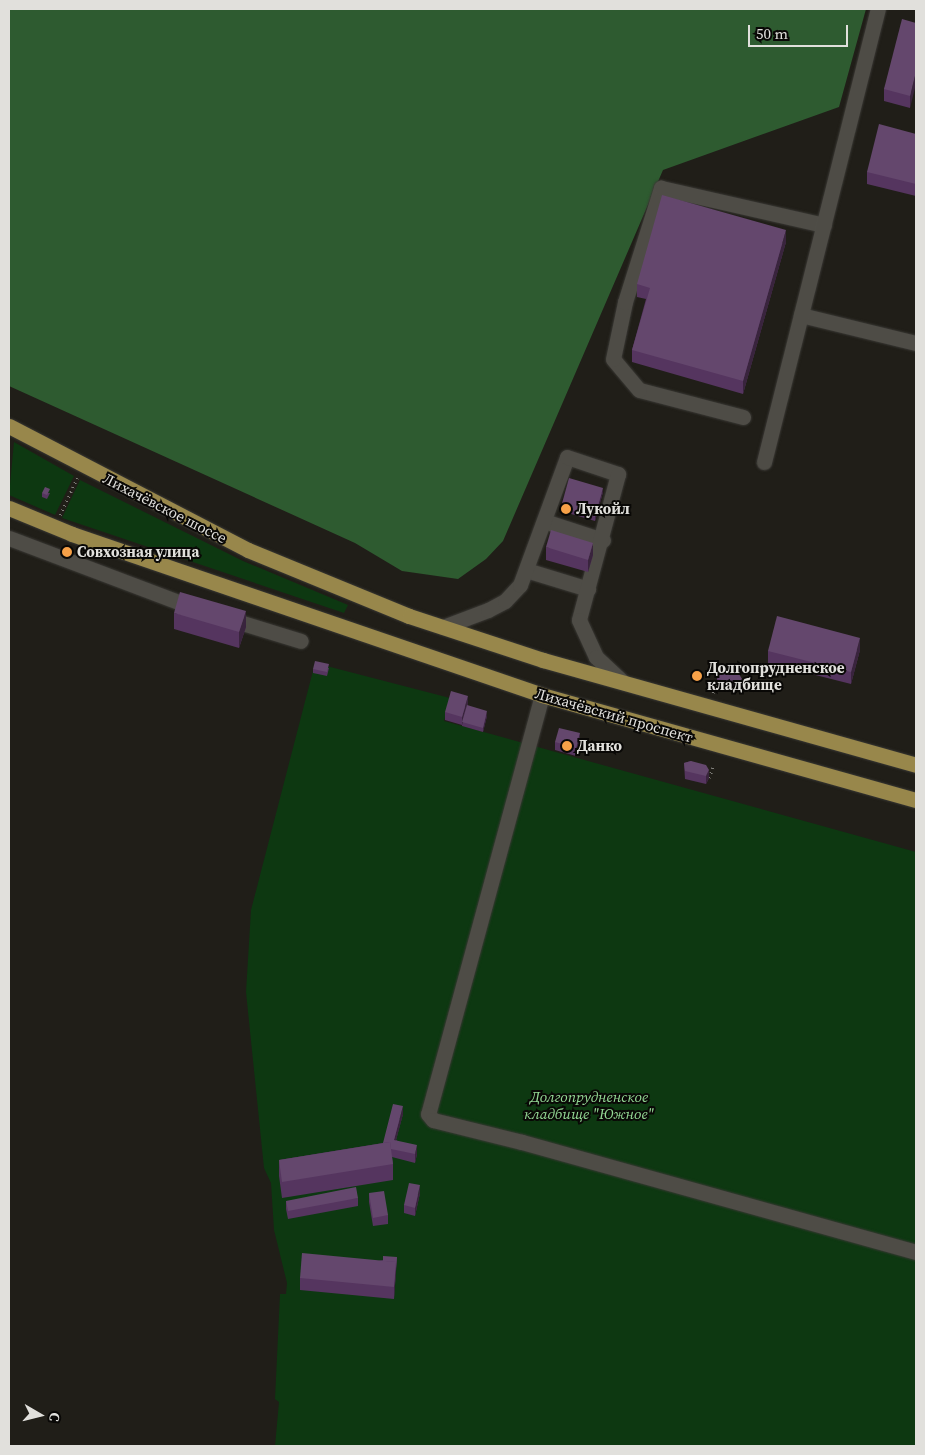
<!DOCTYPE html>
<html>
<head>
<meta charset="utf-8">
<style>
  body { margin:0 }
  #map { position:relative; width:925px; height:1455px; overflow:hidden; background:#201e18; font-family:"Source Serif 4",serif }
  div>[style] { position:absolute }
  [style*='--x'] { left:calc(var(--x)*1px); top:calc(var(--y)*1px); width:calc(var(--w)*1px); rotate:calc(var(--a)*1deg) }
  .green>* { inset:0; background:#0d3811 }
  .forest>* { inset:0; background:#2e5b30 }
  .path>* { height:2.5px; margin-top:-1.25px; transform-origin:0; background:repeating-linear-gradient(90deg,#807f7a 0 1px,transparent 0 5px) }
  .roads { filter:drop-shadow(0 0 1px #393834) drop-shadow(0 0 1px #393834) }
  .minor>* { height:15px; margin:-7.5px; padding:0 7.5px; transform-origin:7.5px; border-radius:7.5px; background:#4e4c46 }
  .major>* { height:15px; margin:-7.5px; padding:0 7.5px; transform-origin:7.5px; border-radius:7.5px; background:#98874b }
  .wall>* { inset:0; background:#55355f }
  .shaded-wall>* { inset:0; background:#39243d }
  .building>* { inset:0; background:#64476d }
  .dots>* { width:14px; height:14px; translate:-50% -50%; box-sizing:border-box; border:2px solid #090806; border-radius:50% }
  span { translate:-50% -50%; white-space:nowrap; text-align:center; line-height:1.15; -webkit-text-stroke:4px #090806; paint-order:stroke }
  .street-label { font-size:15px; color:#e1e0dc }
  .poi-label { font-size:15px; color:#e1e0dc; font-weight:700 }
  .left { translate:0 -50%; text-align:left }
  .park-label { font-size:15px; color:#94d995; font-style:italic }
  .frame { position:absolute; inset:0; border:10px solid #e1e0dc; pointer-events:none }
  .north { position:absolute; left:15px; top:1390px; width:50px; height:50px; -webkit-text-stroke:4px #090806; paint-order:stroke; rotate:98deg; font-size:14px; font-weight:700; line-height:20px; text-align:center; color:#e1e0dc }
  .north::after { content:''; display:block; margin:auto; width:18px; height:22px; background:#e1e0dc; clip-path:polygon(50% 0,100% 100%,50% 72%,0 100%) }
  .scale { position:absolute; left:748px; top:25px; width:100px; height:22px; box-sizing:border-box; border:2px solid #e1e0dc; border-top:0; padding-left:6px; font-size:15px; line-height:18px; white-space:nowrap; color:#e1e0dc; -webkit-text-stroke:4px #090806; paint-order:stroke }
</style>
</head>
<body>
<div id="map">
  <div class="green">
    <div style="clip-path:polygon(14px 442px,74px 476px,55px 515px,9px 495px)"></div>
    <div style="clip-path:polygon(80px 480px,243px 561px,348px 605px,344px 613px,62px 518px)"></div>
    <div style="clip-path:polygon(315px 663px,450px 698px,444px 721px,916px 852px,916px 1446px,275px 1446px,279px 1402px,275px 1399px,280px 1294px,286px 1294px,287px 1283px,274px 1230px,271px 1183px,264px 1168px,246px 992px,251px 910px)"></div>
  </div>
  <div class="forest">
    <div style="clip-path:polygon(9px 9px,866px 9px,839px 107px,663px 170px,503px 541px,486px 559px,458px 579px,402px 571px,355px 543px,9px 386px)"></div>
  </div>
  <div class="path">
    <div style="--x:60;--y:515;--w:41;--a:-65.3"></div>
    <div style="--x:713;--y:693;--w:9;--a:-72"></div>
    <div style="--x:716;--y:684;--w:3;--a:18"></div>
    <div style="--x:707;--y:778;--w:2;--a:0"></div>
    <div style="--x:709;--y:778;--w:12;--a:-70"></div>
  </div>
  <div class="roads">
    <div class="minor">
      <div style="--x:801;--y:315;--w:118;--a:13.7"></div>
      <div style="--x:743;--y:417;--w:107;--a:-165.4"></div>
      <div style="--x:639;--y:390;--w:40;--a:-130"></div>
      <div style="--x:613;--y:359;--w:58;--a:-78.1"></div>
      <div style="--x:625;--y:302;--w:120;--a:-72.5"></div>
      <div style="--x:661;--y:188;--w:167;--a:12.8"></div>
      <div style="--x:764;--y:462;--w:467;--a:-75.9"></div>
      <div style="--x:544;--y:521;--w:62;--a:17.9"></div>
      <div style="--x:9;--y:538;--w:198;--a:20.7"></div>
      <div style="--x:526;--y:570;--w:65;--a:17"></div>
      <div style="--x:226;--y:618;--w:78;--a:17"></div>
      <div style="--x:443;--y:627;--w:48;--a:-20.7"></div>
      <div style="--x:488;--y:610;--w:19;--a:-28"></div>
      <div style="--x:505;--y:601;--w:22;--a:-47"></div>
      <div style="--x:520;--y:585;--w:136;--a:-69.8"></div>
      <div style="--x:567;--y:457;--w:54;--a:18.4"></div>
      <div style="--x:618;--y:474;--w:151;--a:105"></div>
      <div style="--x:579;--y:620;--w:41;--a:65.3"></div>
      <div style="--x:596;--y:657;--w:37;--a:43"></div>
      <div style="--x:542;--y:695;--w:434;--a:105.2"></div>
      <div style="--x:428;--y:1114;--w:8;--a:50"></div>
      <div style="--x:433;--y:1120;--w:92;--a:13.9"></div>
      <div style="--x:522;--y:1142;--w:409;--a:15.6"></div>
    </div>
    <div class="major">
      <div style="--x:9;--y:426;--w:269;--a:27.4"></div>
      <div style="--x:248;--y:550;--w:174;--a:22.3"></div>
      <div style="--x:409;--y:616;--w:141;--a:18.2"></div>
      <div style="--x:543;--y:660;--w:387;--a:15.7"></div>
      <div style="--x:9;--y:508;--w:68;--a:22.4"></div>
      <div style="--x:72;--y:534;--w:497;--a:18.9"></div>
      <div style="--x:542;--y:695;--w:388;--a:15.7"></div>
    </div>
  </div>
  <div class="wall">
    <div style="clip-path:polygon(916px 23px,910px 108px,884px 101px,884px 89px)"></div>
    <div style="clip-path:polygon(916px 134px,916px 196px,867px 184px,867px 172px)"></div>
    <div style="clip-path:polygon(786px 242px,743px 394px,632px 362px,632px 350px,646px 299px,637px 297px,637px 284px)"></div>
    <div style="clip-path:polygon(603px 492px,595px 521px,561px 511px,561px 507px)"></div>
    <div style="clip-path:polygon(42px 493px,50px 493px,47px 499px,42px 497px)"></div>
    <div style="clip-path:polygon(546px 547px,593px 555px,588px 572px,546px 560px)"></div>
    <div style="clip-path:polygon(174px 613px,246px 627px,239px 648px,174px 629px)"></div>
    <div style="clip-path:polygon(860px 650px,851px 684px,768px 663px,768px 651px)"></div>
    <div style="clip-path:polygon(329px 668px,327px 676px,313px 673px,313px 669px)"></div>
    <div style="clip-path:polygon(724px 669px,742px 687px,739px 692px,718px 687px,717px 680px,717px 671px)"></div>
    <div style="clip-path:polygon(467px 706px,487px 716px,483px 732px,462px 726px,462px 723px,462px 725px,445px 720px,445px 712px)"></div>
    <div style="clip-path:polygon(555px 742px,580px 742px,576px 756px,555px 750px)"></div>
    <div style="clip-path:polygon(691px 761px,709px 778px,706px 784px,685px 779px,684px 763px)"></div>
    <div style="clip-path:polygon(403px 1114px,396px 1140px,417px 1154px,415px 1163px,392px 1157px,393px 1164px,393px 1180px,282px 1198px,279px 1176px,279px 1160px,383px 1143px)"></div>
    <div style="clip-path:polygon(369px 1193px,388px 1215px,388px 1224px,373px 1226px,369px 1202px)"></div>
    <div style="clip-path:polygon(420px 1193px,415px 1216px,404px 1213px,404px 1205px)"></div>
    <div style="clip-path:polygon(358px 1198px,358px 1206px,288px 1219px,286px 1209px,286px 1201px)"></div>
    <div style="clip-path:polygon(397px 1257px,394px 1299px,300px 1290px,300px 1278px)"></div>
  </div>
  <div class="shaded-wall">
    <div style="clip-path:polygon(916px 72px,916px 84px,910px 108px,910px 96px)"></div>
    <div style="clip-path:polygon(786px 230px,786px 242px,743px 394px,743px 381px)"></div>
    <div style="clip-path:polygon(603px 488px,603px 492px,595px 521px,595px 517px)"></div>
    <div style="clip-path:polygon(593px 543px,593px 555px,588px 572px,588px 560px)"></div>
    <div style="clip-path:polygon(246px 611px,246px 627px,239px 648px,239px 632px)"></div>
    <div style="clip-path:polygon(860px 638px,860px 650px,851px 684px,851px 672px)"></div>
    <div style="clip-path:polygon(742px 679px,742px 687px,739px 692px,739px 684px)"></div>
    <div style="clip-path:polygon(468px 696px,468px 705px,462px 725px,462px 717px)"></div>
    <div style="clip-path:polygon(487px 711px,487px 716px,483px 732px,483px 728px)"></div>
    <div style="clip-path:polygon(580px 733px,580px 742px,576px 756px,576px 748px)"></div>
    <div style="clip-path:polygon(709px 770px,709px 778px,706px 784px,706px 776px)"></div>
    <div style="clip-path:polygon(403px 1106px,403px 1114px,394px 1148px,394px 1140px)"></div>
    <div style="clip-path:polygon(417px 1145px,417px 1154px,415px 1163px,415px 1154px)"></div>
    <div style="clip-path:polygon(420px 1185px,420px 1193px,415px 1216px,415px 1208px)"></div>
    <div style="clip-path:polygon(397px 1257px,396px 1272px,394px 1299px,394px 1287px)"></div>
  </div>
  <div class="building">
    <div style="clip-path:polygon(902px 19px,916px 23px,916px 72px,910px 96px,884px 89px)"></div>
    <div style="clip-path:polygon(879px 124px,916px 134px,916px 184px,867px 172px)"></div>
    <div style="clip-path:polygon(662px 195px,786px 230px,743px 381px,632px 350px,650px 288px,637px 284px)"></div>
    <div style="clip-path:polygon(569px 478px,603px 488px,595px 517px,561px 507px)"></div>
    <div style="clip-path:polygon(45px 487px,50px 489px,47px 495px,42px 493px)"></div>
    <div style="clip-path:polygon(551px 530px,593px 543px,588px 560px,546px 547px)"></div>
    <div style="clip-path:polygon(180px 592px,246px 611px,239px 632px,174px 613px)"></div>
    <div style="clip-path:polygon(777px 616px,860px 638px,851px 672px,768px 651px)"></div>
    <div style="clip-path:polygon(315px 661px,329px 664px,327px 672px,313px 669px)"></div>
    <div style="clip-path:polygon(724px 669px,739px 674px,742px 679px,739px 684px,718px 679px,717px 671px)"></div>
    <div style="clip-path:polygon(451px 691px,468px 696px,462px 717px,445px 712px)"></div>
    <div style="clip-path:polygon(467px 705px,487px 711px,483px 728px,462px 722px)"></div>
    <div style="clip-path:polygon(559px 728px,580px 733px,576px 748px,555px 742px)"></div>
    <div style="clip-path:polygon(691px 761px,706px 765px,709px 770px,706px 776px,685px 771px,684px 763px)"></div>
    <div style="clip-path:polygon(393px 1104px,403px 1106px,394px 1140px,417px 1145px,415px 1154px,391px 1149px,390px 1142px,383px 1143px)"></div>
    <div style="clip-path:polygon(390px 1142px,393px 1164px,282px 1182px,279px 1160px)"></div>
    <div style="clip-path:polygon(409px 1183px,420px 1185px,415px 1208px,404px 1205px)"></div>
    <div style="clip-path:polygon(356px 1187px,358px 1198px,288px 1211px,286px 1201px)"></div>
    <div style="clip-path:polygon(384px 1191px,388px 1215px,373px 1218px,369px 1193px)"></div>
    <div style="clip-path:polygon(302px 1253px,396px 1262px,394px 1287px,300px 1278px)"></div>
    <div style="clip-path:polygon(383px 1256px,397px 1257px,396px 1268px,396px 1262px,383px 1261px)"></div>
  </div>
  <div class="dots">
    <div style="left:566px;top:509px;background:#f7a148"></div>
    <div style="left:67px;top:552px;background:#f7a148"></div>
    <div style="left:697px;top:676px;background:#f7a148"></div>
    <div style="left:567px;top:746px;background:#f7a148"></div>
  </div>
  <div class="street-label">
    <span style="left:165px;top:508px;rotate:27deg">Лихачёвское шоссе</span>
    <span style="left:614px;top:715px;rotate:16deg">Лихачёвский проспект</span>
  </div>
  <div class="poi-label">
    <span class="left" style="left:576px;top:509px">Лукойл</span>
    <span class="left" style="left:77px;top:552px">Совхозная улица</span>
    <span class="left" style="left:707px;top:676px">Долгопрудненское<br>кладбище</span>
    <span class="left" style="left:577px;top:746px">Данко</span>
  </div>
  <div class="park-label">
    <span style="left:589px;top:1105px">Долгопрудненское<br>кладбище "Южное"</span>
  </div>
  <div class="frame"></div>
  <div class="north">С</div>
  <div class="scale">50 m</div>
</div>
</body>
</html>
